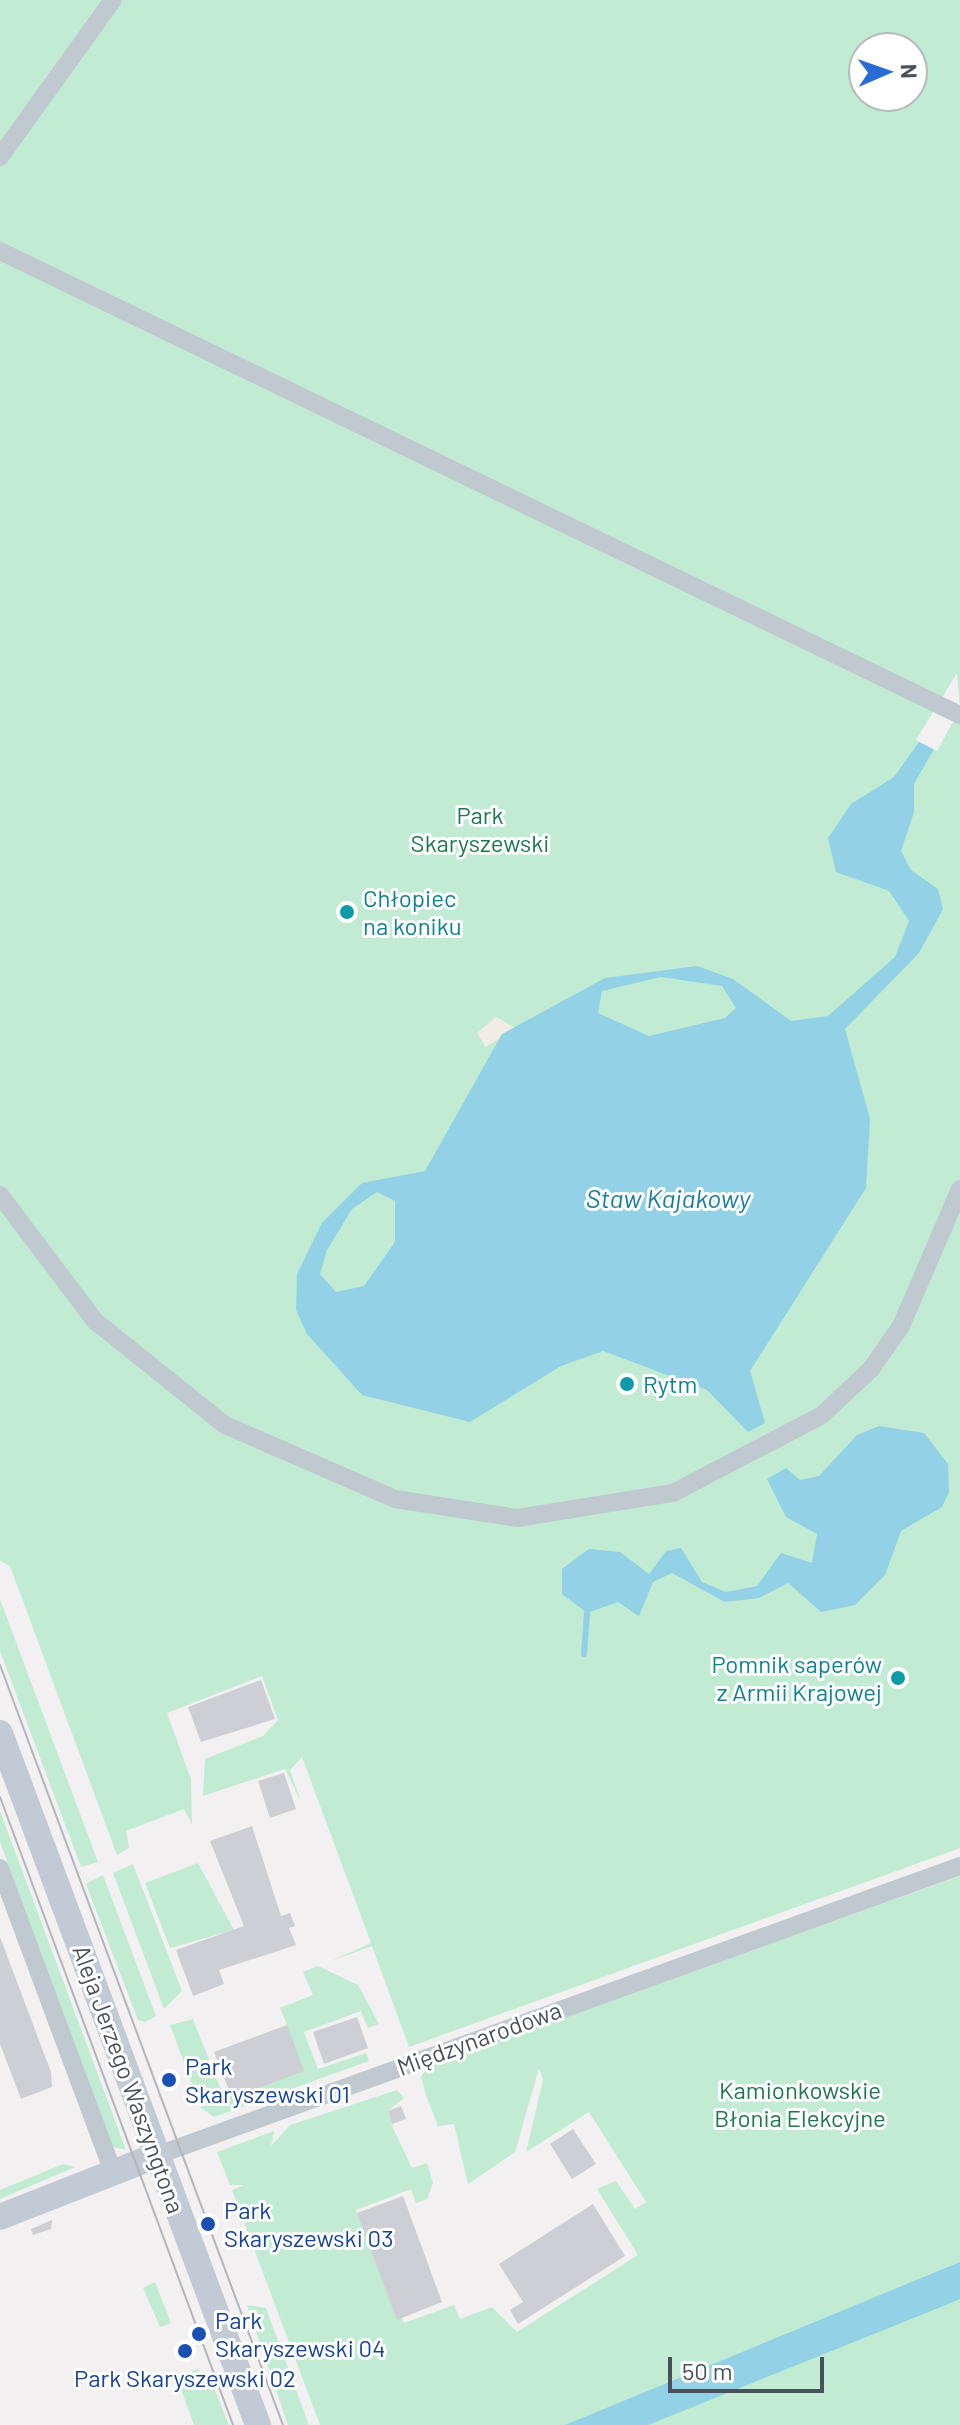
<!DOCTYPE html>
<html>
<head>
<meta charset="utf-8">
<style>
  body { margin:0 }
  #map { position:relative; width:960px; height:2425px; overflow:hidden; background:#f2f0f0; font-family:Barlow,sans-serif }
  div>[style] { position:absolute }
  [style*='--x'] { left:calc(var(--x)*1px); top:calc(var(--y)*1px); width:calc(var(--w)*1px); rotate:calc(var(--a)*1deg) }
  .green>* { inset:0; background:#c1ecd3 }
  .sand>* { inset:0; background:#f2ede2 }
  .water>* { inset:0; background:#92d1e6 }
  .pier>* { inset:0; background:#f2f0f0 }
  .stream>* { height:6px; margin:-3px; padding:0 3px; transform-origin:3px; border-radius:3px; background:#92d1e6 }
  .building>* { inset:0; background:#cdcfd4 }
  .street>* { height:18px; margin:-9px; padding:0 9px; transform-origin:9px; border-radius:9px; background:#c1c9d0 }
  .secondary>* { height:26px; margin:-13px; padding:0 13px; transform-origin:13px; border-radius:13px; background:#c2cad5 }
  .tram>* { height:2px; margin:-1px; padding:0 1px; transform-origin:1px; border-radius:1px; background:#b2b5b9 }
  .dots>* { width:22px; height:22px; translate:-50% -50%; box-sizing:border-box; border:4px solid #fff; border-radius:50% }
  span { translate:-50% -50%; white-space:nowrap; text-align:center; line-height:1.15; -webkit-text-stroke:6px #fff; paint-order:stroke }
  .park-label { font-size:24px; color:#1e784e }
  .culture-label { font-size:24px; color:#0d838f }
  .left { translate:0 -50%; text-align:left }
  .right { translate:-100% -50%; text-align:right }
  .street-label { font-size:24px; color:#49525b }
  .transit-label { font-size:24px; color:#164399 }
  .water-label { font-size:26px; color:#177fa0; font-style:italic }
  .north { position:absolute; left:848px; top:32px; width:80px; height:80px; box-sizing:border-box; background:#fff; border:2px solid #b6babd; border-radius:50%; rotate:88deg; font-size:22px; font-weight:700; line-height:32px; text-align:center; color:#49525b }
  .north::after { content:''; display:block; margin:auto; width:28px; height:36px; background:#276dd5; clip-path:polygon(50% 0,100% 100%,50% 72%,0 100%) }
  .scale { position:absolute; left:668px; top:2357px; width:156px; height:36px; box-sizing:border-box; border:4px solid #49525b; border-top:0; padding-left:10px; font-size:24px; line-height:28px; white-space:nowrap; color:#49525b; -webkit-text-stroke:6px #fff; paint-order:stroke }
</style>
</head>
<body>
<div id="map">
  <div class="green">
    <div style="clip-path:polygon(evenodd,0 0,960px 0,960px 1848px,409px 2047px,372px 1946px,331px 1961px,371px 1943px,302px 1757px,290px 1770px,301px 1802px,285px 1769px,203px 1796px,205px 1759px,263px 1736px,278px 1720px,262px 1676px,167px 1713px,191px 1779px,192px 1824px,184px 1809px,126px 1831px,129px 1848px,117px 1855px,10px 1566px,0 1561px,0 0,864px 48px,912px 48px,912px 96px,864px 96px,864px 48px)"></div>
    <div style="clip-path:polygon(0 1599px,98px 1862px,81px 1867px,0 1651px)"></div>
    <div style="clip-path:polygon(0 1811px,126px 2150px,113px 2147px,0 1842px)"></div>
    <div style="clip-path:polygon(198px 1863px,234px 1930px,170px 1948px,145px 1883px)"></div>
    <div style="clip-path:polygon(133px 1864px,182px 1991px,164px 2009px,113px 1873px)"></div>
    <div style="clip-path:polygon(103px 1875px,156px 2016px,145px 2022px,138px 2020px,86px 1884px)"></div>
    <div style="clip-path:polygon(960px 1876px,960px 2425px,320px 2425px,232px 2190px,244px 2185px,230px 2185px,217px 2152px,274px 2131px,271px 2146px,290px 2125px,397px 2090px,404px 2098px,388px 2111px,393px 2128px,412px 2168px,427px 2163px,433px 2183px,427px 2199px,416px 2203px,411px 2189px,356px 2210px,404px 2323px,454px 2305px,460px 2319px,492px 2307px,517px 2332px,638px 2255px,597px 2189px,616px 2181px,635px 2209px,646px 2202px,589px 2112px,526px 2152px,543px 2080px,539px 2068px,515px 2152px,468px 2184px,454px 2124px,438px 2126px,427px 2098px,421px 2077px,429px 2066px)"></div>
    <div style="clip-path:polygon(318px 1966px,358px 1985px,379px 2024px,368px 2028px,361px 2011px,304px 2032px,318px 2069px,366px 2053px,369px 2061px,214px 2117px,201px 2108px,170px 2025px,193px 2019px,221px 2090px,228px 2088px,232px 2098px,287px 2025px,280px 2008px,313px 1995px,303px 1972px)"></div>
    <div style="clip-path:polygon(63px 2164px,75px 2167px,0 2199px,0 2190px)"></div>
    <div style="clip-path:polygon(155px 2282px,171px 2323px,160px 2327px,143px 2288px)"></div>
    <div style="clip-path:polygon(247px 2305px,266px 2308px,309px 2425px,288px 2425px)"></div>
    <div style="clip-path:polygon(198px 2368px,204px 2385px,212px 2383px,229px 2425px,194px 2425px,178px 2381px)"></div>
  </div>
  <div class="sand">
    <div style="clip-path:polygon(496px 1017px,515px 1028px,486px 1047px,477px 1033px)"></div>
  </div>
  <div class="water">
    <div style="clip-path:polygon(evenodd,919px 742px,934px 749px,914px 784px,914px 812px,901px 851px,911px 870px,938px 889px,943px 909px,919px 953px,845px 1029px,870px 1119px,866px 1188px,750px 1371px,765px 1423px,748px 1432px,707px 1390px,603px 1351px,561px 1366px,470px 1422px,362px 1395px,307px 1334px,296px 1310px,297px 1274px,322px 1223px,362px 1183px,425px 1171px,502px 1034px,605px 978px,697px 966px,733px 979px,791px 1021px,828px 1016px,895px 957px,909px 921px,889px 891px,836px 872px,828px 838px,851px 804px,894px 777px,919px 742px,661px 977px,722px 986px,736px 1008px,725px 1018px,649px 1036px,598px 1013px,602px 991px,661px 977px,919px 742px,377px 1192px,395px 1201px,395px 1242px,364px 1286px,336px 1292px,320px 1274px,327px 1250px,352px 1209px,377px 1192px)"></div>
    <div style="clip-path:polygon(879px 1426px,924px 1433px,948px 1464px,949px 1492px,942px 1507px,901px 1531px,885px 1575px,855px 1605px,821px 1612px,788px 1583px,759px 1598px,725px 1602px,672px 1573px,653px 1582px,639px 1616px,618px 1602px,587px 1613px,562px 1594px,562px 1569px,589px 1549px,620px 1552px,649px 1574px,666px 1551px,681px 1548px,702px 1582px,726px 1592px,757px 1586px,781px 1553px,812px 1563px,817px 1534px,786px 1517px,767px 1479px,786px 1468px,800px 1480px,819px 1476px,857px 1435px)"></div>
    <div style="clip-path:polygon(960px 2262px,960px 2299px,946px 2305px,648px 2425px,565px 2425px)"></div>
  </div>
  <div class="pier">
    <div style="clip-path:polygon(957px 673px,960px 709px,937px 751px,916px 740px)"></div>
  </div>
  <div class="stream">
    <div style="--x:584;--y:1654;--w:41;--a:-85.8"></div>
  </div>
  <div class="building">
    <div style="clip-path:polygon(261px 1680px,275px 1719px,201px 1742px,188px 1707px)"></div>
    <div style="clip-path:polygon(284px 1773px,296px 1809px,270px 1818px,258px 1781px)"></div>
    <div style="clip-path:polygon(252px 1826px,281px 1916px,290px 1913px,295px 1926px,289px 1928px,296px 1945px,219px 1970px,224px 1984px,193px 1996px,176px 1950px,244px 1926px,210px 1841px)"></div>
    <div style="clip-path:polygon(0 1937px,51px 2072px,52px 2087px,21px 2099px,0 2044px)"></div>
    <div style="clip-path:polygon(357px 2017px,368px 2048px,324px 2064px,313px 2032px)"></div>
    <div style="clip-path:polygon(287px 2025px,304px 2071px,232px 2098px,214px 2052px)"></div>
    <div style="clip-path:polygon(401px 2106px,406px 2119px,392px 2124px,388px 2111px)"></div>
    <div style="clip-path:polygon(573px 2129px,596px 2164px,572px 2179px,550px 2144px)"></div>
    <div style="clip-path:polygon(403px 2196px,442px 2302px,397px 2320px,357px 2213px)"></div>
    <div style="clip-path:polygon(593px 2204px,625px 2256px,518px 2324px,510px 2310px,523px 2302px,499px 2264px)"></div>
    <div style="clip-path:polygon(52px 2220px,51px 2229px,33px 2235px,31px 2229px)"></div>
  </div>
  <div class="street">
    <div style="--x:0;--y:157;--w:193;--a:-54.3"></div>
    <div style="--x:0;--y:251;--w:1066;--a:25.8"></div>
    <div style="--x:0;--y:1195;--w:158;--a:53"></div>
    <div style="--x:95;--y:1321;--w:166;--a:38.7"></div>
    <div style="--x:225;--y:1425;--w:185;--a:23.5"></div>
    <div style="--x:395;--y:1499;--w:124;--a:8.8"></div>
    <div style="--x:518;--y:1518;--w:157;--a:-9.2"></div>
    <div style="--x:673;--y:1493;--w:168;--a:-27.6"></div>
    <div style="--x:822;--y:1415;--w:67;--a:-43.2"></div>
    <div style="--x:871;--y:1369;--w:52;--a:-55.1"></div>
    <div style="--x:901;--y:1326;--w:149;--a:-66.7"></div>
    <div style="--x:0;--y:1868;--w:324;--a:69.6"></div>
    <div style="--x:158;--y:2155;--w:852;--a:-19.82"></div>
  </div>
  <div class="secondary">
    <div style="--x:0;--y:1733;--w:739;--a:69.55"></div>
    <div style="--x:0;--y:2217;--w:170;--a:-21.4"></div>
  </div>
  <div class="tram">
    <div style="--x:0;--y:1665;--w:811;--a:69.58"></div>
    <div style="--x:0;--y:1797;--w:670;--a:69.64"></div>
  </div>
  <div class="dots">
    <div style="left:347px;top:912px;background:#0f9aa8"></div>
    <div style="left:627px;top:1384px;background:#0f9aa8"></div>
    <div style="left:898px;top:1678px;background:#0f9aa8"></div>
    <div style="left:169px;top:2080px;background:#1a4fb4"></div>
    <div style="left:208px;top:2224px;background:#1a4fb4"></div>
    <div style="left:199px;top:2334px;background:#1a4fb4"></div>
    <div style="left:185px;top:2351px;background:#1a4fb4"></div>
  </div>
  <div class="park-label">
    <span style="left:480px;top:829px">Park<br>Skaryszewski</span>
    <span style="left:800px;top:2104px">Kamionkowskie<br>Błonia Elekcyjne</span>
  </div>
  <div class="culture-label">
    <span class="left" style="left:363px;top:912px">Chłopiec<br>na koniku</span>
    <span class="left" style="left:643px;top:1384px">Rytm</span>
    <span class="right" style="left:882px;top:1678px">Pomnik saperów<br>z Armii Krajowej</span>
  </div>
  <div class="street-label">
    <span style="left:479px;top:2038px;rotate:-20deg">Międzynarodowa</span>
    <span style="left:129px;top:2079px;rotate:70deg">Aleja Jerzego Waszyngtona</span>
  </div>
  <div class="transit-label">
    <span class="left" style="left:185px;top:2080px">Park<br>Skaryszewski 01</span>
    <span class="left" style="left:224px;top:2224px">Park<br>Skaryszewski 03</span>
    <span class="left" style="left:215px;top:2334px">Park<br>Skaryszewski 04</span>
    <span style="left:185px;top:2378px">Park Skaryszewski 02</span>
  </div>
  <div class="water-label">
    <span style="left:668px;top:1198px">Staw Kajakowy</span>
  </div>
  <div class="north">N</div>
  <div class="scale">50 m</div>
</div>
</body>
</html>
